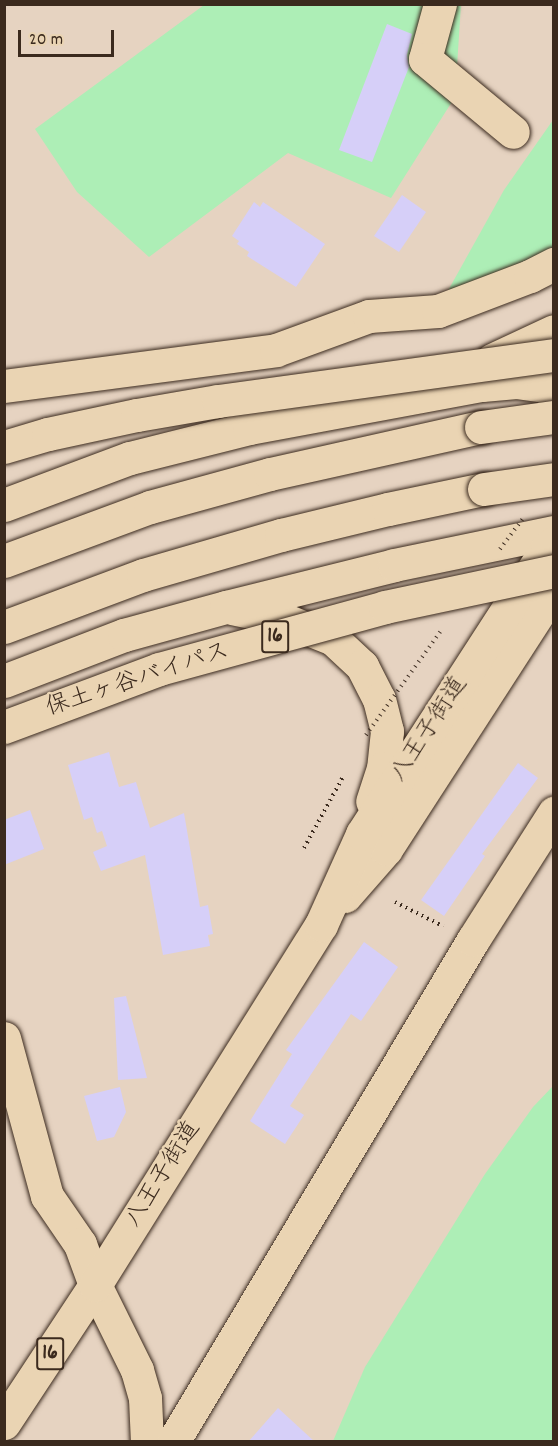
<!DOCTYPE html>
<html>
<head>
<meta charset="utf-8">
<style>
  body { margin:0 }
  #map { position:relative; width:558px; height:1446px; overflow:hidden; background:#e6d3c1; font-family:Dekko,"Klee One",sans-serif }
  div>[style] { position:absolute }
  [style*='--x'] { left:calc(var(--x)*1px); top:calc(var(--y)*1px); width:calc(var(--w)*1px); rotate:calc(var(--a)*1deg) }
  .green>* { inset:0; background:#adeeb6 }
  .building>* { inset:0; background:#d6cff8 }
  .path>* { height:4px; margin-top:-2px; transform-origin:0; background:repeating-linear-gradient(90deg,#3b2a1e 0 1.5px,transparent 0 6px) }
  .roads { filter:drop-shadow(0 0 2px #3b2a1e) drop-shadow(0 0 2px #3b2a1e) }
  .minor>* { height:33px; margin:-16.5px; padding:0 16.5px; transform-origin:16.5px; border-radius:16.5px; background:#ead4b3 }
  .highway>* { height:33px; margin:-16.5px; padding:0 16.5px; transform-origin:16.5px; border-radius:16.5px; background:#ead4b3 }
  .path-bridge>* { height:4px; margin-top:-2px; transform-origin:0; background:repeating-linear-gradient(90deg,#3b2a1e 0 1.5px,transparent 0 6px) }
  .bridges { filter:drop-shadow(0 0 2px #3b2a1e) drop-shadow(0 0 2px #3b2a1e) }
  .highway-bridge>* { height:33px; margin:-16.5px; padding:0 16.5px; transform-origin:16.5px; border-radius:16.5px; background:#ead4b3 }
  span { translate:-50% -50%; white-space:nowrap; text-align:center; line-height:1.15; -webkit-text-stroke:5px #ead4b3; paint-order:stroke }
  .shield-label span { padding:2px 4px; background:#ead4b3; border:2px solid; border-radius:4px; -webkit-text-stroke-width:0 }
  .shield-label { font-size:22px; color:#3b2a1e; font-weight:700 }
  .street-label { font-size:24px; color:#3b2a1e }
  .frame { position:absolute; inset:0; border:6px solid #3b2a1e; pointer-events:none }
  .scale { position:absolute; left:18px; top:30px; width:96px; height:27px; box-sizing:border-box; border:3px solid #3b2a1e; border-top:0; padding-left:8px; font-size:18px; line-height:21px; white-space:nowrap; color:#3b2a1e; -webkit-text-stroke:4px #ead4b3; paint-order:stroke }
</style>
</head>
<body>
<div id="map">
  <div class="green">
    <div style="clip-path:polygon(204px 5px,461px 5px,455px 97px,391px 198px,288px 153px,149px 257px,77px 192px,35px 129px)"></div>
    <div style="clip-path:polygon(553px 120px,553px 254px,445px 296px,504px 190px)"></div>
    <div style="clip-path:polygon(553px 1086px,553px 1441px,333px 1441px,365px 1367px,485px 1174px,533px 1107px)"></div>
  </div>
  <div class="building">
    <div style="clip-path:polygon(387px 24px,412px 34px,407px 55px,409px 67px,372px 162px,339px 150px)"></div>
    <div style="clip-path:polygon(402px 195px,426px 212px,399px 252px,374px 236px)"></div>
    <div style="clip-path:polygon(254px 202px,260px 207px,263px 202px,325px 244px,296px 287px,247px 256px,249px 252px,237px 244px,239px 241px,232px 236px)"></div>
    <div style="clip-path:polygon(109px 752px,119px 787px,136px 782px,150px 828px,184px 813px,200px 907px,208px 905px,213px 934px,208px 935px,210px 946px,163px 955px,145px 855px,101px 871px,93px 852px,107px 846px,102px 831px,97px 833px,92px 817px,84px 820px,68px 765px)"></div>
    <div style="clip-path:polygon(518px 763px,538px 778px,482px 854px,485px 856px,444px 916px,421px 900px)"></div>
    <div style="clip-path:polygon(30px 810px,44px 849px,4px 865px,4px 820px)"></div>
    <div style="clip-path:polygon(364px 942px,398px 967px,361px 1021px,351px 1014px,290px 1106px,304px 1115px,285px 1144px,250px 1121px,292px 1054px,286px 1050px)"></div>
    <div style="clip-path:polygon(126px 996px,147px 1078px,118px 1080px,114px 998px)"></div>
    <div style="clip-path:polygon(120px 1087px,126px 1112px,114px 1137px,97px 1141px,84px 1096px)"></div>
    <div style="clip-path:polygon(278px 1408px,315px 1442px,248px 1442px)"></div>
  </div>
  <div class="path">
    <div style="--x:304;--y:848;--w:83;--a:-61.3"></div>
    <div style="--x:395;--y:902;--w:54;--a:26.6"></div>
  </div>
  <div class="roads">
    <div class="minor">
      <div style="--x:440;--y:4;--w:57;--a:105.3"></div>
      <div style="--x:425;--y:59;--w:114;--a:39.7"></div>
      <div style="--x:4;--y:386;--w:274;--a:-7.5"></div>
      <div style="--x:276;--y:350;--w:99;--a:-20.1"></div>
      <div style="--x:369;--y:316;--w:69;--a:-4.1"></div>
      <div style="--x:438;--y:311;--w:98;--a:-20.8"></div>
      <div style="--x:530;--y:276;--w:27;--a:-27"></div>
      <div style="--x:4;--y:1038;--w:164;--a:74.8"></div>
      <div style="--x:47;--y:1196;--w:58;--a:55.5"></div>
      <div style="--x:80;--y:1244;--w:44;--a:69.9"></div>
      <div style="--x:95;--y:1285;--w:95;--a:63.7"></div>
      <div style="--x:137;--y:1370;--w:29;--a:74"></div>
      <div style="--x:145;--y:1398;--w:44;--a:87.4"></div>
      <div style="--x:173;--y:1442;--w:585;--a:-59.14"></div>
      <div style="--x:473;--y:940;--w:151;--a:-57.5"></div>
    </div>
    <div class="highway">
      <div style="--x:492;--y:360;--w:68;--a:-25.1"></div>
      <div style="--x:4;--y:505;--w:134;--a:-20.5"></div>
      <div style="--x:130;--y:458;--w:123;--a:-14.1"></div>
      <div style="--x:249;--y:428;--w:237;--a:-10.5"></div>
      <div style="--x:482;--y:385;--w:34;--a:-5"></div>
      <div style="--x:516;--y:382;--w:27;--a:8"></div>
      <div style="--x:543;--y:386;--w:13;--a:29"></div>
      <div style="--x:4;--y:561;--w:156;--a:-20.3"></div>
      <div style="--x:150;--y:507;--w:124;--a:-15.4"></div>
      <div style="--x:270;--y:474;--w:216;--a:-12.6"></div>
      <div style="--x:232;--y:608;--w:52;--a:12.2"></div>
      <div style="--x:283;--y:619;--w:54;--a:21.8"></div>
      <div style="--x:333;--y:639;--w:40;--a:43"></div>
      <div style="--x:362;--y:666;--w:37;--a:63"></div>
      <div style="--x:379;--y:699;--w:33;--a:76"></div>
      <div style="--x:387;--y:731;--w:37;--a:96"></div>
      <div style="--x:383;--y:768;--w:35;--a:108"></div>
      <div style="--x:4;--y:627;--w:148;--a:-20.5"></div>
      <div style="--x:143;--y:575;--w:144;--a:-16.2"></div>
      <div style="--x:281;--y:535;--w:110;--a:-13.7"></div>
      <div style="--x:388;--y:509;--w:98;--a:-11.8"></div>
      <div style="--x:4;--y:681;--w:129;--a:-21"></div>
      <div style="--x:124;--y:635;--w:106;--a:-15.4"></div>
      <div style="--x:226;--y:607;--w:173;--a:-14"></div>
      <div style="--x:394;--y:565;--w:163;--a:-11.7"></div>
      <div style="--x:345;--y:896;--w:62;--a:-48.9"></div>
      <div style="--x:386;--y:849;--w:310;--a:-57.1"></div>
      <div style="--x:4;--y:1423;--w:165;--a:-56.6"></div>
      <div style="--x:95;--y:1285;--w:425;--a:-57.9"></div>
      <div style="--x:321;--y:925;--w:100;--a:-65.7"></div>
      <div style="--x:362;--y:834;--w:341;--a:-57.1"></div>
      <div style="--x:547;--y:548;--w:9;--a:-36"></div>
    </div>
  </div>
  <div class="path-bridge">
    <div style="--x:500;--y:549;--w:40;--a:-53"></div>
    <div style="--x:366;--y:735;--w:132;--a:-54.3"></div>
  </div>
  <div class="bridges">
    <div class="highway-bridge">
      <div style="--x:481;--y:427;--w:74;--a:-7.8"></div>
      <div style="--x:4;--y:447;--w:46;--a:-16.5"></div>
      <div style="--x:48;--y:434;--w:91;--a:-12.1"></div>
      <div style="--x:137;--y:415;--w:82;--a:-9.8"></div>
      <div style="--x:218;--y:401;--w:339;--a:-7.8"></div>
      <div style="--x:484;--y:489;--w:71;--a:-8.1"></div>
      <div style="--x:4;--y:727;--w:165;--a:-20.5"></div>
      <div style="--x:159;--y:669;--w:234;--a:-15.3"></div>
      <div style="--x:385;--y:607;--w:173;--a:-12"></div>
    </div>
  </div>
  <div class="shield-label">
    <span style="left:275px;top:637px">16</span>
    <span style="left:50px;top:1354px">16</span>
  </div>
  <div class="street-label">
    <span style="left:138px;top:681px;rotate:-18deg">保土ヶ谷バイパス</span>
    <span style="left:430px;top:730px;rotate:-57deg">八王子街道</span>
    <span style="left:164px;top:1175px;rotate:-58deg">八王子街道</span>
  </div>
  <div class="frame"></div>
  <div class="scale">20 m</div>
</div>
</body>
</html>
